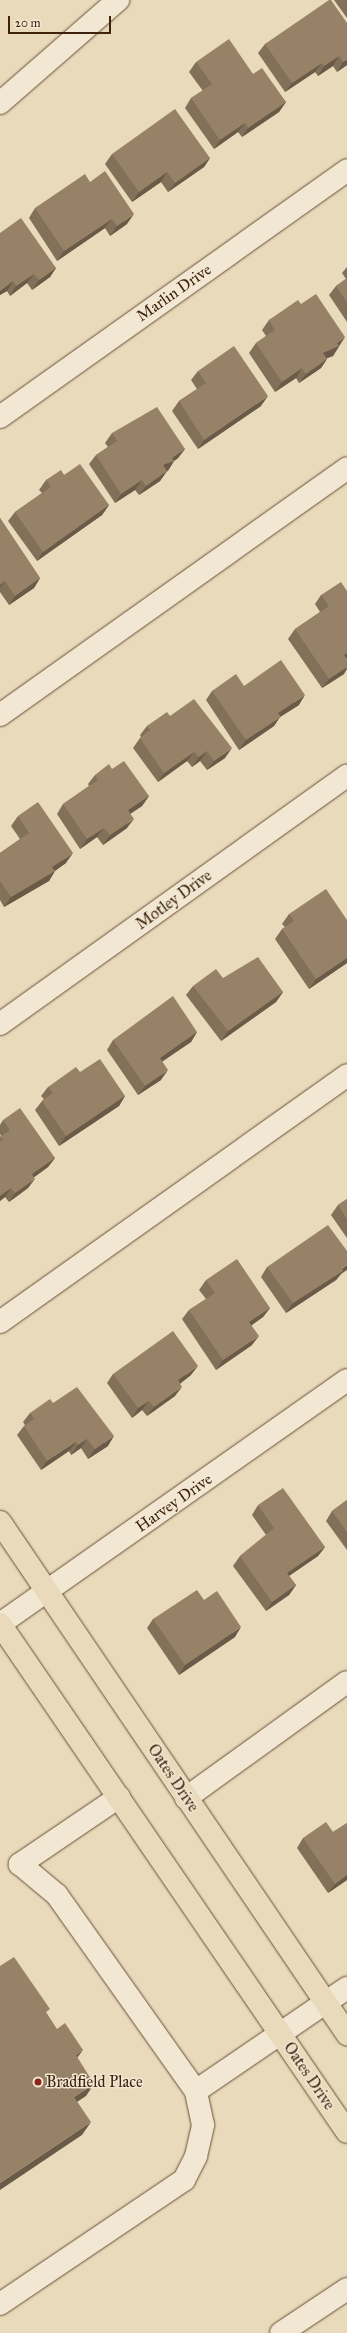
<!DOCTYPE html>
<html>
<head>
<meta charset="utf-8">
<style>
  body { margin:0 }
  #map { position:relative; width:347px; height:2333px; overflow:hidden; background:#e9dabb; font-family:"IM FELL Great Primer",serif }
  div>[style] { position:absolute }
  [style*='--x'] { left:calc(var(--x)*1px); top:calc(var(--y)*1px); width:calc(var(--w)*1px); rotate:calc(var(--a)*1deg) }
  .roads { filter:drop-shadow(0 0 1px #695038) drop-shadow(0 0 1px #695038) }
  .minor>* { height:22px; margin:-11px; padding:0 11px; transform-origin:11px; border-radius:11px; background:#f1e7d3 }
  .major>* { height:22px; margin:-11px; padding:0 11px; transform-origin:11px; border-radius:11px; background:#e9dabb }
  .wall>* { inset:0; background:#827059 }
  .shaded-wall>* { inset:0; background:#6a5b48 }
  .building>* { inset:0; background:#978267 }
  .dots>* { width:11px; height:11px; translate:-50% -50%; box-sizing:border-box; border:2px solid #f1e7d3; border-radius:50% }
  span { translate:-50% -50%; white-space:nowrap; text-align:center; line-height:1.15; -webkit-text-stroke:3px #f1e7d3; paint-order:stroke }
  .street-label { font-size:16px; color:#3e220c }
  .poi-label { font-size:16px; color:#3e220c }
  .left { translate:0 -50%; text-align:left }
  .scale { position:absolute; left:8px; top:16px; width:103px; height:18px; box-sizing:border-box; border:2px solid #3e220c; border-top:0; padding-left:5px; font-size:12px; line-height:14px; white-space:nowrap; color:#3e220c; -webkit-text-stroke:3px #f1e7d3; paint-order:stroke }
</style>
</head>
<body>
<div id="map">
  <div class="roads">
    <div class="minor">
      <div style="--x:0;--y:103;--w:157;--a:-41.1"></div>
      <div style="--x:0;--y:417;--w:426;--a:-35.4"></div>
      <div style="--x:0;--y:715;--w:426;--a:-35.4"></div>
      <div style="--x:0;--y:1024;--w:427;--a:-35.6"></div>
      <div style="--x:0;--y:1322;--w:426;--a:-35.4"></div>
      <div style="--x:0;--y:1624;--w:424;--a:-35.1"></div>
      <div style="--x:119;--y:1797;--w:120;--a:145.9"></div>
      <div style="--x:20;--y:1864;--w:48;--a:40"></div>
      <div style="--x:57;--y:1895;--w:240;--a:54.7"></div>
      <div style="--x:196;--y:2091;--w:183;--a:-34.3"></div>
      <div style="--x:186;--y:1798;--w:198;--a:-35.8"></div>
      <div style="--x:0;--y:2304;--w:222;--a:-34"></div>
      <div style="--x:184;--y:2180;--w:27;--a:-63"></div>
      <div style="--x:196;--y:2156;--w:32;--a:-77"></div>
      <div style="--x:203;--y:2125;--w:35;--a:-102"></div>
      <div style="--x:281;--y:2333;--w:79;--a:-33.7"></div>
    </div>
    <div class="major">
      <div style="--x:0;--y:1522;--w:619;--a:55.87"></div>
      <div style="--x:0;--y:1624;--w:615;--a:55.66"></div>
    </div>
  </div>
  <div class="wall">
    <div style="clip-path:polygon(334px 0,347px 0,347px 18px)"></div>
    <div style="clip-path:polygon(347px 23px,347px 65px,337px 72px,333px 66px,318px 76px,315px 72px,285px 92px,258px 53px,265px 44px)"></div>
    <div style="clip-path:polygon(196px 62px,253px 74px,286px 102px,279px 112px,242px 137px,238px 132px,214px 149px,185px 108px,191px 98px,203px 91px,189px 72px)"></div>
    <div style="clip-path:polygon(112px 154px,210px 158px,204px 167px,168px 192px,161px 182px,132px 202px,105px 164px)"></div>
    <div style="clip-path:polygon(90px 182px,127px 224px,110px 236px,105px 228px,57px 261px,29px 218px,35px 208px)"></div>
    <div style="clip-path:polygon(0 233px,56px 268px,50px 277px,32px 290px,27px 283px,10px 296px,7px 291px,0 295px)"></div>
    <div style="clip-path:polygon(347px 267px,347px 322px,329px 295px,336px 286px,346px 279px,342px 273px)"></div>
    <div style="clip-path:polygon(301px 304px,339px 346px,333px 356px,327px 358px,327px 359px,321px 368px,299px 383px,296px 378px,275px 392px,249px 353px,256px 343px,266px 336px,262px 330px,269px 320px)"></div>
    <div style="clip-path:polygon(198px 371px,261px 406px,198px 449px,172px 411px,179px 401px,197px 389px,191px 380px)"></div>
    <div style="clip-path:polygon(112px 433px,185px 449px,178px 458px,174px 461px,160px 481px,139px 495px,135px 490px,115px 503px,89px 464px,96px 455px,108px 447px,105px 443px)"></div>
    <div style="clip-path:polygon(64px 475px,109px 505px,102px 515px,37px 561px,8px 521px,15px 512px,42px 493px,39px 490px,46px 480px)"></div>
    <div style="clip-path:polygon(0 518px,40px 578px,34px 588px,9px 605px,0 592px)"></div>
    <div style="clip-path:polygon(347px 591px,346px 659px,344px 674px,322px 688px,288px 639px,295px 629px,320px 612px,315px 604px,321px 595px)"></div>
    <div style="clip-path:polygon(244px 686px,299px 705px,280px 717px,274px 726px,239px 750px,206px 700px,212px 691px)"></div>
    <div style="clip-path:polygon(170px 716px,225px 758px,207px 770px,200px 761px,192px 767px,187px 761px,158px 782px,133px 748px,140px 738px,141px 737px,140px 735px,147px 726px)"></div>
    <div style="clip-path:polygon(112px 769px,149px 796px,142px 806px,130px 814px,127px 828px,103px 845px,97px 837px,80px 849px,57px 814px,63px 804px,89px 786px,88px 784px,95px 775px)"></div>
    <div style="clip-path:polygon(18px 816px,66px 863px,55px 871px,49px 881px,4px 907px,0 900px,0 853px,20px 839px,11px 826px)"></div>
    <div style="clip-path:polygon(289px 914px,347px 920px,347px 963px,309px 989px,275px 939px,282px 929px,285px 927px,282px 924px)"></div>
    <div style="clip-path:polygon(223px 978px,283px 992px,276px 1002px,221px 1041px,186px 995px,193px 986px)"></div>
    <div style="clip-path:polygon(197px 1032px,191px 1042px,162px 1061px,161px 1080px,138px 1095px,107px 1050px,113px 1040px)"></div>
    <div style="clip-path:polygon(48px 1087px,125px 1096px,119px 1106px,59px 1146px,35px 1110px,42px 1101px,44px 1099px,41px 1096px)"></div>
    <div style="clip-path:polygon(3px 1120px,55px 1158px,48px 1167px,34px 1177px,28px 1188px,9px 1202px,5px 1197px,0 1201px,0 1137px,1px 1136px,0 1134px,0 1125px)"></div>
    <div style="clip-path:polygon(347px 1199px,347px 1238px,331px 1215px,338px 1205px)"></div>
    <div style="clip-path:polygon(267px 1267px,341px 1274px,336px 1280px,286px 1313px,261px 1277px)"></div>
    <div style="clip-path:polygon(206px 1280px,270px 1308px,263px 1317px,252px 1325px,252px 1345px,216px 1370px,182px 1319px,189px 1310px,206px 1299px,199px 1290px)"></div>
    <div style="clip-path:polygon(113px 1374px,191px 1375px,180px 1384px,175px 1396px,147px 1416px,142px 1410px,132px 1418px,107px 1383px)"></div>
    <div style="clip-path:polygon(53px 1403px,108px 1446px,88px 1459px,81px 1448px,71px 1455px,69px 1451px,41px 1470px,17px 1435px,24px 1426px,25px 1425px,23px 1422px,30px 1413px)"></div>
    <div style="clip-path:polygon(347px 1500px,347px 1550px,326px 1521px,332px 1511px)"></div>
    <div style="clip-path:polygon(258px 1505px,325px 1547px,318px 1556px,289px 1576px,296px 1585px,289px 1595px,266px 1611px,233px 1566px,240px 1556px,266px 1535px,252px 1515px)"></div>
    <div style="clip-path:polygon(204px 1600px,235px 1637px,179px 1675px,147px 1628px,153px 1619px)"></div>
    <div style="clip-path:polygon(347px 1823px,347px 1880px,328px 1893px,297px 1848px,303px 1838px,333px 1832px)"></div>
  </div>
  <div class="shaded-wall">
    <div style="clip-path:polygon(339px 56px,333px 66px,318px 76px,324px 66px)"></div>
    <div style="clip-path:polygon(347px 60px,347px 65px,337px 72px,343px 62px)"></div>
    <div style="clip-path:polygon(322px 63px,315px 72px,285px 92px,292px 83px)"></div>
    <div style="clip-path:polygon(286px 102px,279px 112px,242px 137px,248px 128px)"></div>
    <div style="clip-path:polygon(245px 123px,238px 132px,214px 149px,220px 140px)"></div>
    <div style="clip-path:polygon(210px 158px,204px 167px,168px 192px,175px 183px)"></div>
    <div style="clip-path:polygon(167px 172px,161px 182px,132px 202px,139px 192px)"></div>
    <div style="clip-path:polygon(134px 214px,127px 224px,110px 236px,117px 226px)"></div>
    <div style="clip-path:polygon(112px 219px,105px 228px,57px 261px,64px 251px)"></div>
    <div style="clip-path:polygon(56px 268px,50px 277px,32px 290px,39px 280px)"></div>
    <div style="clip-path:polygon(34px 274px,27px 283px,10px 296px,16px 286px)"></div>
    <div style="clip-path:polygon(13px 281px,7px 291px,0 295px,0 291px)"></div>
    <div style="clip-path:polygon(345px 337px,333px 356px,317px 362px,323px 353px)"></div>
    <div style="clip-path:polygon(327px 359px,321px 368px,299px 383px,306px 374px)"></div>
    <div style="clip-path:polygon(302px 368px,296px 378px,275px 392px,282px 382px)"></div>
    <div style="clip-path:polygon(268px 396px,261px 406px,198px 449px,204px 440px)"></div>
    <div style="clip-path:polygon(185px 449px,178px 458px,174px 461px,168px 471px,156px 475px,163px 465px,172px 458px)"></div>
    <div style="clip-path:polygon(167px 471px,160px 481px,139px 495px,146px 486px)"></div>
    <div style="clip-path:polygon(142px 480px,135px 490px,115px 503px,121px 494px)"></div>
    <div style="clip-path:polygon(109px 505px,102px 515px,37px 561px,43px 552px)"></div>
    <div style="clip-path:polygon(40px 578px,34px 588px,9px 605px,15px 596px)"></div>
    <div style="clip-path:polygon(5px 581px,0 588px,0 585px)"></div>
    <div style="clip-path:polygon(347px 653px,347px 658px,338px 665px,344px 655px)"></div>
    <div style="clip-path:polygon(347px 667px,347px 669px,344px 674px,322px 688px,329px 679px)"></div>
    <div style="clip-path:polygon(305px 695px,299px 705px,280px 717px,274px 726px,239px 750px,246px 740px,278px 713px)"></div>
    <div style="clip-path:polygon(232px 748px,225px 758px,207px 770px,214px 761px)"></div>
    <div style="clip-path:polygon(207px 751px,200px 761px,192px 767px,199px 757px)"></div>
    <div style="clip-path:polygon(194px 752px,187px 761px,158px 782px,164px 773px)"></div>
    <div style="clip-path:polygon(149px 796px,142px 806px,121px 820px,128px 810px)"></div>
    <div style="clip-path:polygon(134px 819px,127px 828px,103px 845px,110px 835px)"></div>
    <div style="clip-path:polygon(104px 828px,97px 837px,80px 849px,87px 839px)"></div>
    <div style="clip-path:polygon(73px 853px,66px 863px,46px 877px,52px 867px)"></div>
    <div style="clip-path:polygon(55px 871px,49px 881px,4px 907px,11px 897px)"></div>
    <div style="clip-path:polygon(347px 958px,347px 963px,309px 989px,316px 979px)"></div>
    <div style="clip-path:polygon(283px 992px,276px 1002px,221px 1041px,228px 1031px)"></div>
    <div style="clip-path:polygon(197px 1032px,191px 1042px,153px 1068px,160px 1058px)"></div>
    <div style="clip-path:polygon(168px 1070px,161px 1080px,138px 1095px,145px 1086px)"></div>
    <div style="clip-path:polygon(125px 1096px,119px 1106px,59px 1146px,66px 1136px)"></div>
    <div style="clip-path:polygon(55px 1158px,48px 1167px,25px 1184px,32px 1174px)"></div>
    <div style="clip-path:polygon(35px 1179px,28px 1188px,9px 1202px,15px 1193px)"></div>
    <div style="clip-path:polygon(11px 1188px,5px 1197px,0 1201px,0 1196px)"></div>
    <div style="clip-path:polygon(347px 1265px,347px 1270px,341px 1274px,336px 1280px,286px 1313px,293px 1303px)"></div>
    <div style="clip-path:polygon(270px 1308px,263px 1317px,243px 1331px,249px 1322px)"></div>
    <div style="clip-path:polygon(259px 1336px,252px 1345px,216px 1370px,223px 1360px)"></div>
    <div style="clip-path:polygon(198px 1366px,191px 1375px,171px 1390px,178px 1380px)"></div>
    <div style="clip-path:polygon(182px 1387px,175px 1396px,147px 1416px,154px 1407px)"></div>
    <div style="clip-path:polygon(149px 1401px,142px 1410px,132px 1418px,138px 1408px)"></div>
    <div style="clip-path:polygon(114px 1436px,108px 1446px,88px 1459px,95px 1449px)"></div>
    <div style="clip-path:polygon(87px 1439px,81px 1448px,71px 1455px,78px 1445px)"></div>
    <div style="clip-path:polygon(76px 1442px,69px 1451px,41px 1470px,47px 1461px)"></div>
    <div style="clip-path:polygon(325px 1547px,318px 1556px,280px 1582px,287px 1573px)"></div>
    <div style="clip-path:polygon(296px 1585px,289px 1595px,266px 1611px,272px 1602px)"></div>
    <div style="clip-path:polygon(241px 1627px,235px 1637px,179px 1675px,185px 1665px)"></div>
    <div style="clip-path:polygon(347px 1875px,347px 1880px,328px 1893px,335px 1884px)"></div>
    <div style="clip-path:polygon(83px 2050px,74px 2062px,76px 2055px)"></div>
    <div style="clip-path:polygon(94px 2084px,86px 2096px,65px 2110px,74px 2097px)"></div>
    <div style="clip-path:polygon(91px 2122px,82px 2135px,0 2190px,0 2183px)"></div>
  </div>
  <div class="building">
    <div style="clip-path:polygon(329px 0,331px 0,347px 23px,347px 60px,343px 62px,339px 56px,324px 66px,322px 63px,292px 83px,265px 44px)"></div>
    <div style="clip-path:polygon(229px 39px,253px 74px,262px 68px,286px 102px,248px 128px,245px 123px,220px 140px,191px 98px,212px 84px,196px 62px)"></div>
    <div style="clip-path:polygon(175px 109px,210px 158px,175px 183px,167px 172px,139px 192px,112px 154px)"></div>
    <div style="clip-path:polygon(105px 171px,134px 214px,117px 226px,112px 219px,64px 251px,35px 208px,85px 174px,90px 182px)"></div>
    <div style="clip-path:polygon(21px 218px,56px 268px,39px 280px,34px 274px,16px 286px,13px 281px,0 291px,0 233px)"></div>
    <div style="clip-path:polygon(347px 278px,347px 302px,336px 286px)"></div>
    <div style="clip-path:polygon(316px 294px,345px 337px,337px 343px,339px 346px,323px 353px,327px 359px,306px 374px,302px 368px,282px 382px,256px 343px,275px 330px,269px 320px,298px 300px,301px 304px)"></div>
    <div style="clip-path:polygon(234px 346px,268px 396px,204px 440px,179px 401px,206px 383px,198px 371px)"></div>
    <div style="clip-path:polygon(157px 407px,185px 449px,172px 458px,174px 461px,163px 465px,167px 471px,146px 486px,142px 480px,121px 494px,96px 455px,117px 441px,112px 433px)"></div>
    <div style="clip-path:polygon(80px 464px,109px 505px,43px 552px,15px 512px,51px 487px,46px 480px,61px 470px,64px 475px)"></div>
    <div style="clip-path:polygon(0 518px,40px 578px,15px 596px,5px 581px,0 585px)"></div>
    <div style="clip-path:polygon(341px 582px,347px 591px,347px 653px,344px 655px,347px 659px,347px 667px,329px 679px,295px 629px,329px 606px,321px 595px)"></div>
    <div style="clip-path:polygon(281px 660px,305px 695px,278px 713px,281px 717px,246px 740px,212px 691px,236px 674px,244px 686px)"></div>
    <div style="clip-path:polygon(194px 699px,232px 748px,214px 761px,207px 751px,199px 757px,194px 752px,164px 773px,140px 738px,150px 730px,147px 726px,167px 712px,170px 716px)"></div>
    <div style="clip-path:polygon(124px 761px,149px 796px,128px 810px,134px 819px,110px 835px,104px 828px,87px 839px,63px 804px,98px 780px,95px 775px,109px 764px,112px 769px)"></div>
    <div style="clip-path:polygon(38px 802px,73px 853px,52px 867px,55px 871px,11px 897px,0 881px,0 853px,29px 833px,18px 816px)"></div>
    <div style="clip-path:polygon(326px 889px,347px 920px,347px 958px,316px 979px,282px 929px,294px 921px,289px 914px)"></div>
    <div style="clip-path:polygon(258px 957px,283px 992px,228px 1031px,193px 986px,216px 969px,223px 978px)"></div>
    <div style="clip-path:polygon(173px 996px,197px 1032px,160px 1058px,168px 1070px,145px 1086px,113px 1040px)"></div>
    <div style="clip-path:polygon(100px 1059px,125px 1096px,66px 1136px,42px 1101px,53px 1093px,48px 1087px,76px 1067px,80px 1072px)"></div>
    <div style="clip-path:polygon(20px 1108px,55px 1158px,32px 1174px,35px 1179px,15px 1193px,11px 1188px,0 1196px,0 1142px,3px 1140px,0 1137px,10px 1130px,3px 1120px)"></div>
    <div style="clip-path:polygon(347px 1199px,347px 1219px,338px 1205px)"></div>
    <div style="clip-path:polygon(328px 1225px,347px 1251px,347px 1265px,342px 1268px,343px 1271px,293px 1303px,267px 1267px)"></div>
    <div style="clip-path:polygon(237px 1259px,270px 1308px,249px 1322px,259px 1336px,223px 1360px,189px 1310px,215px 1293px,206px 1280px)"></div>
    <div style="clip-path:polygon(173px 1331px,198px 1366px,178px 1380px,182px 1387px,154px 1407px,149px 1401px,138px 1408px,113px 1374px)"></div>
    <div style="clip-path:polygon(77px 1387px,114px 1436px,95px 1449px,87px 1439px,78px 1445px,76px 1442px,47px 1461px,24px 1426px,34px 1419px,30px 1413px,50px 1399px,53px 1403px)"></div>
    <div style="clip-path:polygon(283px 1488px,325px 1547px,287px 1573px,296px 1585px,272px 1602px,240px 1556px,274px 1528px,258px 1505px)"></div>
    <div style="clip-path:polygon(347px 1500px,347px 1532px,332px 1511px)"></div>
    <div style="clip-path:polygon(197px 1590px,204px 1600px,217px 1591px,241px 1627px,185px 1665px,153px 1619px)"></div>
    <div style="clip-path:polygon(326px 1822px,333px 1832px,347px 1823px,347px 1875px,335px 1884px,303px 1838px)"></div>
    <div style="clip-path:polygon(14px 1957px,50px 2009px,46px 2012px,57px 2029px,65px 2023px,83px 2050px,76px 2055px,94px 2084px,74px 2097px,91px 2122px,0 2183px,0 1966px)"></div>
  </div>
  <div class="dots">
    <div style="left:38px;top:2082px;background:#8f2418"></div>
  </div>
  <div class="street-label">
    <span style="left:174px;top:293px;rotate:-35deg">Marlin Drive</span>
    <span style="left:174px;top:900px;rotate:-36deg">Motley Drive</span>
    <span style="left:174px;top:1503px;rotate:-35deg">Harvey Drive</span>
    <span style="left:173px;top:1778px;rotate:56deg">Oates Drive</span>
    <span style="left:309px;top:2076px;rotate:56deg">Oates Drive</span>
  </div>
  <div class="poi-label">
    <span class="left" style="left:46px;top:2082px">Bradfield Place</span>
  </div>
  <div class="scale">20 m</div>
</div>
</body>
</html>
